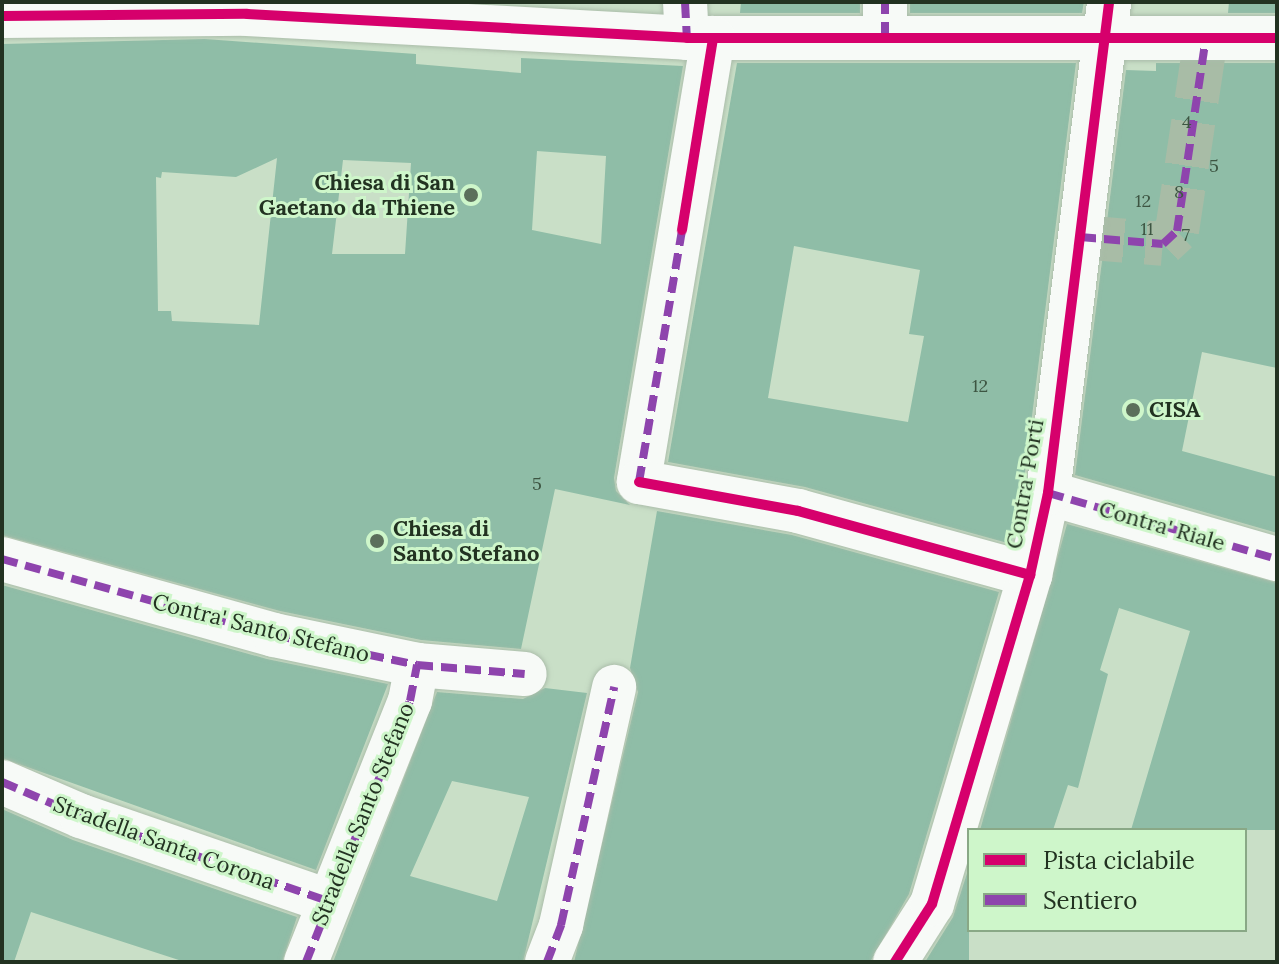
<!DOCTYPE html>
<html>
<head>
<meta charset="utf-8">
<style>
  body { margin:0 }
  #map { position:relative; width:1279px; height:964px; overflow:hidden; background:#c9dfc7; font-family:Lora,serif }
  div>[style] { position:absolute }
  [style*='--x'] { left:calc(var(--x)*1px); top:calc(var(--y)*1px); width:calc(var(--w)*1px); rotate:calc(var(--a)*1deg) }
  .building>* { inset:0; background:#8fbda7 }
  .minor-tunnel>* { height:44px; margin-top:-22px; transform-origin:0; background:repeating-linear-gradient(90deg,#a8bca6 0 44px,transparent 0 66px) }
  .roads { filter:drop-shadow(0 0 2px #abbdaa) drop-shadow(0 0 2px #abbdaa) }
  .minor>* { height:44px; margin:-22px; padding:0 22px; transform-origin:22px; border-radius:22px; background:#f7faf7 }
  .quiet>* { height:8px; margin-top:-4px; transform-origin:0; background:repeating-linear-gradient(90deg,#8e44ad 0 16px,transparent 0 24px) }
  .cycleway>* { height:10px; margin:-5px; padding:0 5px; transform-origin:5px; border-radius:5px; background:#d6006c }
  .dots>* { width:22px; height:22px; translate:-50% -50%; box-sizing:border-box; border:4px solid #cef6ca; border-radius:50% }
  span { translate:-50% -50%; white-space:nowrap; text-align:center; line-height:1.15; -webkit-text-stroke:6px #cef6ca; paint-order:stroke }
  .number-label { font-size:18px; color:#3d5542 }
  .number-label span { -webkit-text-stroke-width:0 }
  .poi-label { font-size:22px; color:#223221; font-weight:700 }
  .right { translate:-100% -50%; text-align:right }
  .left { translate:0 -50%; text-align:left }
  .street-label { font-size:22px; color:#223221 }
  .frame { position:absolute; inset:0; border:4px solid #223221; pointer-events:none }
  .legend { position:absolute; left:967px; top:828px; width:280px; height:104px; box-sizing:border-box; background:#cef6ca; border:2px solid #89a886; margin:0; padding:10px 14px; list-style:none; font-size:24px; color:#223221 }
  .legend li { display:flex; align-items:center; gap:16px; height:40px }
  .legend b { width:40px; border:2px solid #89a886 }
</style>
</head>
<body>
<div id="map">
  <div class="building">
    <div style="clip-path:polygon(741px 2px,860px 2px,860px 13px,740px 13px)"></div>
    <div style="clip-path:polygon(910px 2px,1084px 2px,1082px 13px,910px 13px)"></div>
    <div style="clip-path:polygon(1229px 2px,1277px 2px,1277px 13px,1228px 13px)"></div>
    <div style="clip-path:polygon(evenodd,205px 39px,416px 54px,416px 64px,521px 73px,521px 58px,683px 66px,614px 478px,616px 491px,630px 505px,555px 489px,521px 649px,421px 640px,280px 611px,2px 535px,2px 44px,205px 39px,537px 151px,606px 156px,601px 244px,532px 230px,537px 151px,205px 39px,277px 158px,259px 325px,172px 321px,171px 311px,158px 311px,156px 177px,161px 178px,162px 172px,236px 177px,277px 158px,205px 39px,343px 160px,411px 163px,405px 254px,332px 254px,343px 160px)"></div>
    <div style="clip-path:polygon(evenodd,737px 63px,1076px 63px,1023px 489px,1011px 544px,805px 487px,668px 462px,737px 63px,794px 246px,920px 270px,909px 334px,924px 336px,908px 422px,768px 398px,794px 246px)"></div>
    <div style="clip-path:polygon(1156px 63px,1277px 63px,1277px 368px,1202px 352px,1182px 451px,1277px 477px,1277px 533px,1075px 475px,1126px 70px,1156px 71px)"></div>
    <div style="clip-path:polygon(657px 511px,792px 535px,999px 592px,909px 894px,870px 962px,574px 962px,638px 692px,630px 668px)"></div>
    <div style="clip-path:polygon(1067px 524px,1277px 583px,1277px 830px,1131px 830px,1190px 631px,1119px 608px,1100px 670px,1108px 674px,1078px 788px,1068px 785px,1053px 830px,980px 830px)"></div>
    <div style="clip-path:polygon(2px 585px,267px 659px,388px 684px,316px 870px,2px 758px)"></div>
    <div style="clip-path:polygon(evenodd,545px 688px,587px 693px,523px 962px,333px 962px,437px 692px,523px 699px,545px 688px,452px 781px,529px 797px,497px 901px,410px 876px,452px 781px)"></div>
    <div style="clip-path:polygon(2px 809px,73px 840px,297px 917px,282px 962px,185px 962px,31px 912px,14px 962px,2px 962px)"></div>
    <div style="clip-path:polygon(969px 867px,969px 962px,925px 962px,953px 917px)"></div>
  </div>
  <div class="minor-tunnel">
    <div style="--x:1080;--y:237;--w:83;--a:4.8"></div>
    <div style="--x:1163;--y:244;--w:19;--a:-43"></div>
    <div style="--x:1177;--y:231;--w:195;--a:-81.5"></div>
  </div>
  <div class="roads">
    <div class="minor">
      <div style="--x:685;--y:2;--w:36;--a:87"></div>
      <div style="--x:2;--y:16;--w:245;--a:-0.5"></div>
      <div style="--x:247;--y:14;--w:441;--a:3.1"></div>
      <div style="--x:687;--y:38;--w:590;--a:0"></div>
      <div style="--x:713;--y:38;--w:450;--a:99.5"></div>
      <div style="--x:639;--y:482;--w:162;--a:10.3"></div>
      <div style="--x:798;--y:511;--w:241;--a:15.4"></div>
      <div style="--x:885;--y:38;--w:36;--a:-90"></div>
      <div style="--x:1048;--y:493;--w:238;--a:16.1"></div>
      <div style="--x:2;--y:559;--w:282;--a:15.6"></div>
      <div style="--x:274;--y:635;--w:146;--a:11.8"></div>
      <div style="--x:417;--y:665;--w:108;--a:4.8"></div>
      <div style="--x:2;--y:782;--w:86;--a:23.3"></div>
      <div style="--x:81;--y:816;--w:261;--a:19"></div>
      <div style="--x:306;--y:962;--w:281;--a:-68.3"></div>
      <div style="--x:410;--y:701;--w:37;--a:-79"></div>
      <div style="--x:547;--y:962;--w:40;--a:-69"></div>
      <div style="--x:561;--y:925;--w:244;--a:-77.4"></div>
      <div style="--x:895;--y:962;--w:69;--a:-57.5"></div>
      <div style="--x:932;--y:904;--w:343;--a:-73.4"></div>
      <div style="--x:1030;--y:575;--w:84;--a:-77.6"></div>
      <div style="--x:1048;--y:493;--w:495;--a:-82.9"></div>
    </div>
  </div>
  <div class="quiet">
    <div style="--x:685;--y:2;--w:36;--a:87"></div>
    <div style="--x:885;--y:38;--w:36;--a:-90"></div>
    <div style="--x:1080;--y:237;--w:83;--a:4.8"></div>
    <div style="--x:1163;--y:244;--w:19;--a:-43"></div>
    <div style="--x:1177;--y:231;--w:195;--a:-81.5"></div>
    <div style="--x:645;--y:483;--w:6;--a:-171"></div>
    <div style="--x:639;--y:482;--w:262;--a:-80.3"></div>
    <div style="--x:1048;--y:493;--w:238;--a:16.1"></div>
    <div style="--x:2;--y:559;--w:282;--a:15.6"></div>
    <div style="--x:274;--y:635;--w:146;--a:11.8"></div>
    <div style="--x:417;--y:665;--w:108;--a:4.8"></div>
    <div style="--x:2;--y:782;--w:86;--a:23.3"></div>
    <div style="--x:81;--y:816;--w:261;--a:19"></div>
    <div style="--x:306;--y:962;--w:281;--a:-68.3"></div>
    <div style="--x:410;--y:701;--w:37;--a:-79"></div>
    <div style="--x:547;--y:962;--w:40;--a:-69"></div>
    <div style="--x:561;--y:925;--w:244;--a:-77.4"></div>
  </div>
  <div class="cycleway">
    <div style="--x:2;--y:16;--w:245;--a:-0.5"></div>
    <div style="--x:247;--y:14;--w:441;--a:3.1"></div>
    <div style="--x:687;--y:38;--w:590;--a:0"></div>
    <div style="--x:682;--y:230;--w:194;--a:-80.8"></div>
    <div style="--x:639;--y:482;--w:162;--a:10.3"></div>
    <div style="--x:798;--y:511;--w:241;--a:15.4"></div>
    <div style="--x:895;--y:962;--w:69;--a:-57.5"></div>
    <div style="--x:932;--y:904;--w:343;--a:-73.4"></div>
    <div style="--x:1030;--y:575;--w:84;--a:-77.6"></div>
    <div style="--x:1048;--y:493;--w:495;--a:-82.9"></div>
  </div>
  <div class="dots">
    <div style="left:471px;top:195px;background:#5c6f5b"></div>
    <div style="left:1133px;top:410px;background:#5c6f5b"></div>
    <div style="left:377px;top:541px;background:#5c6f5b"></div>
  </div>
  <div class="number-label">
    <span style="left:1187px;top:122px">4</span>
    <span style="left:1214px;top:166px">5</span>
    <span style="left:1179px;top:192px">8</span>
    <span style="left:1143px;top:201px">12</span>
    <span style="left:1147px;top:229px">11</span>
    <span style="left:1186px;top:235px">7</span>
    <span style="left:980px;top:386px">12</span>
    <span style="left:537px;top:484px">5</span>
  </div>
  <div class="poi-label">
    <span class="right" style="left:455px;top:195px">Chiesa di San<br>Gaetano da Thiene</span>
    <span class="left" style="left:1149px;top:410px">CISA</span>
    <span class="left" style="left:393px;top:541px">Chiesa di<br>Santo Stefano</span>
  </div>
  <div class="street-label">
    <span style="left:1025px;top:484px;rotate:-80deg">Contra' Porti</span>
    <span style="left:1162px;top:526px;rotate:16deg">Contra' Riale</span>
    <span style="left:261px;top:628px;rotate:14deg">Contra' Santo Stefano</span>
    <span style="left:363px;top:814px;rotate:-68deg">Stradella Santo Stefano</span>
    <span style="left:164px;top:843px;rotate:20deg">Stradella Santa Corona</span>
  </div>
  <div class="frame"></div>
  <ul class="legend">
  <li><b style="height:10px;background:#d6006c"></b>Pista ciclabile</li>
  <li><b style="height:10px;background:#8e44ad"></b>Sentiero</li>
  </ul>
</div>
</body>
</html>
